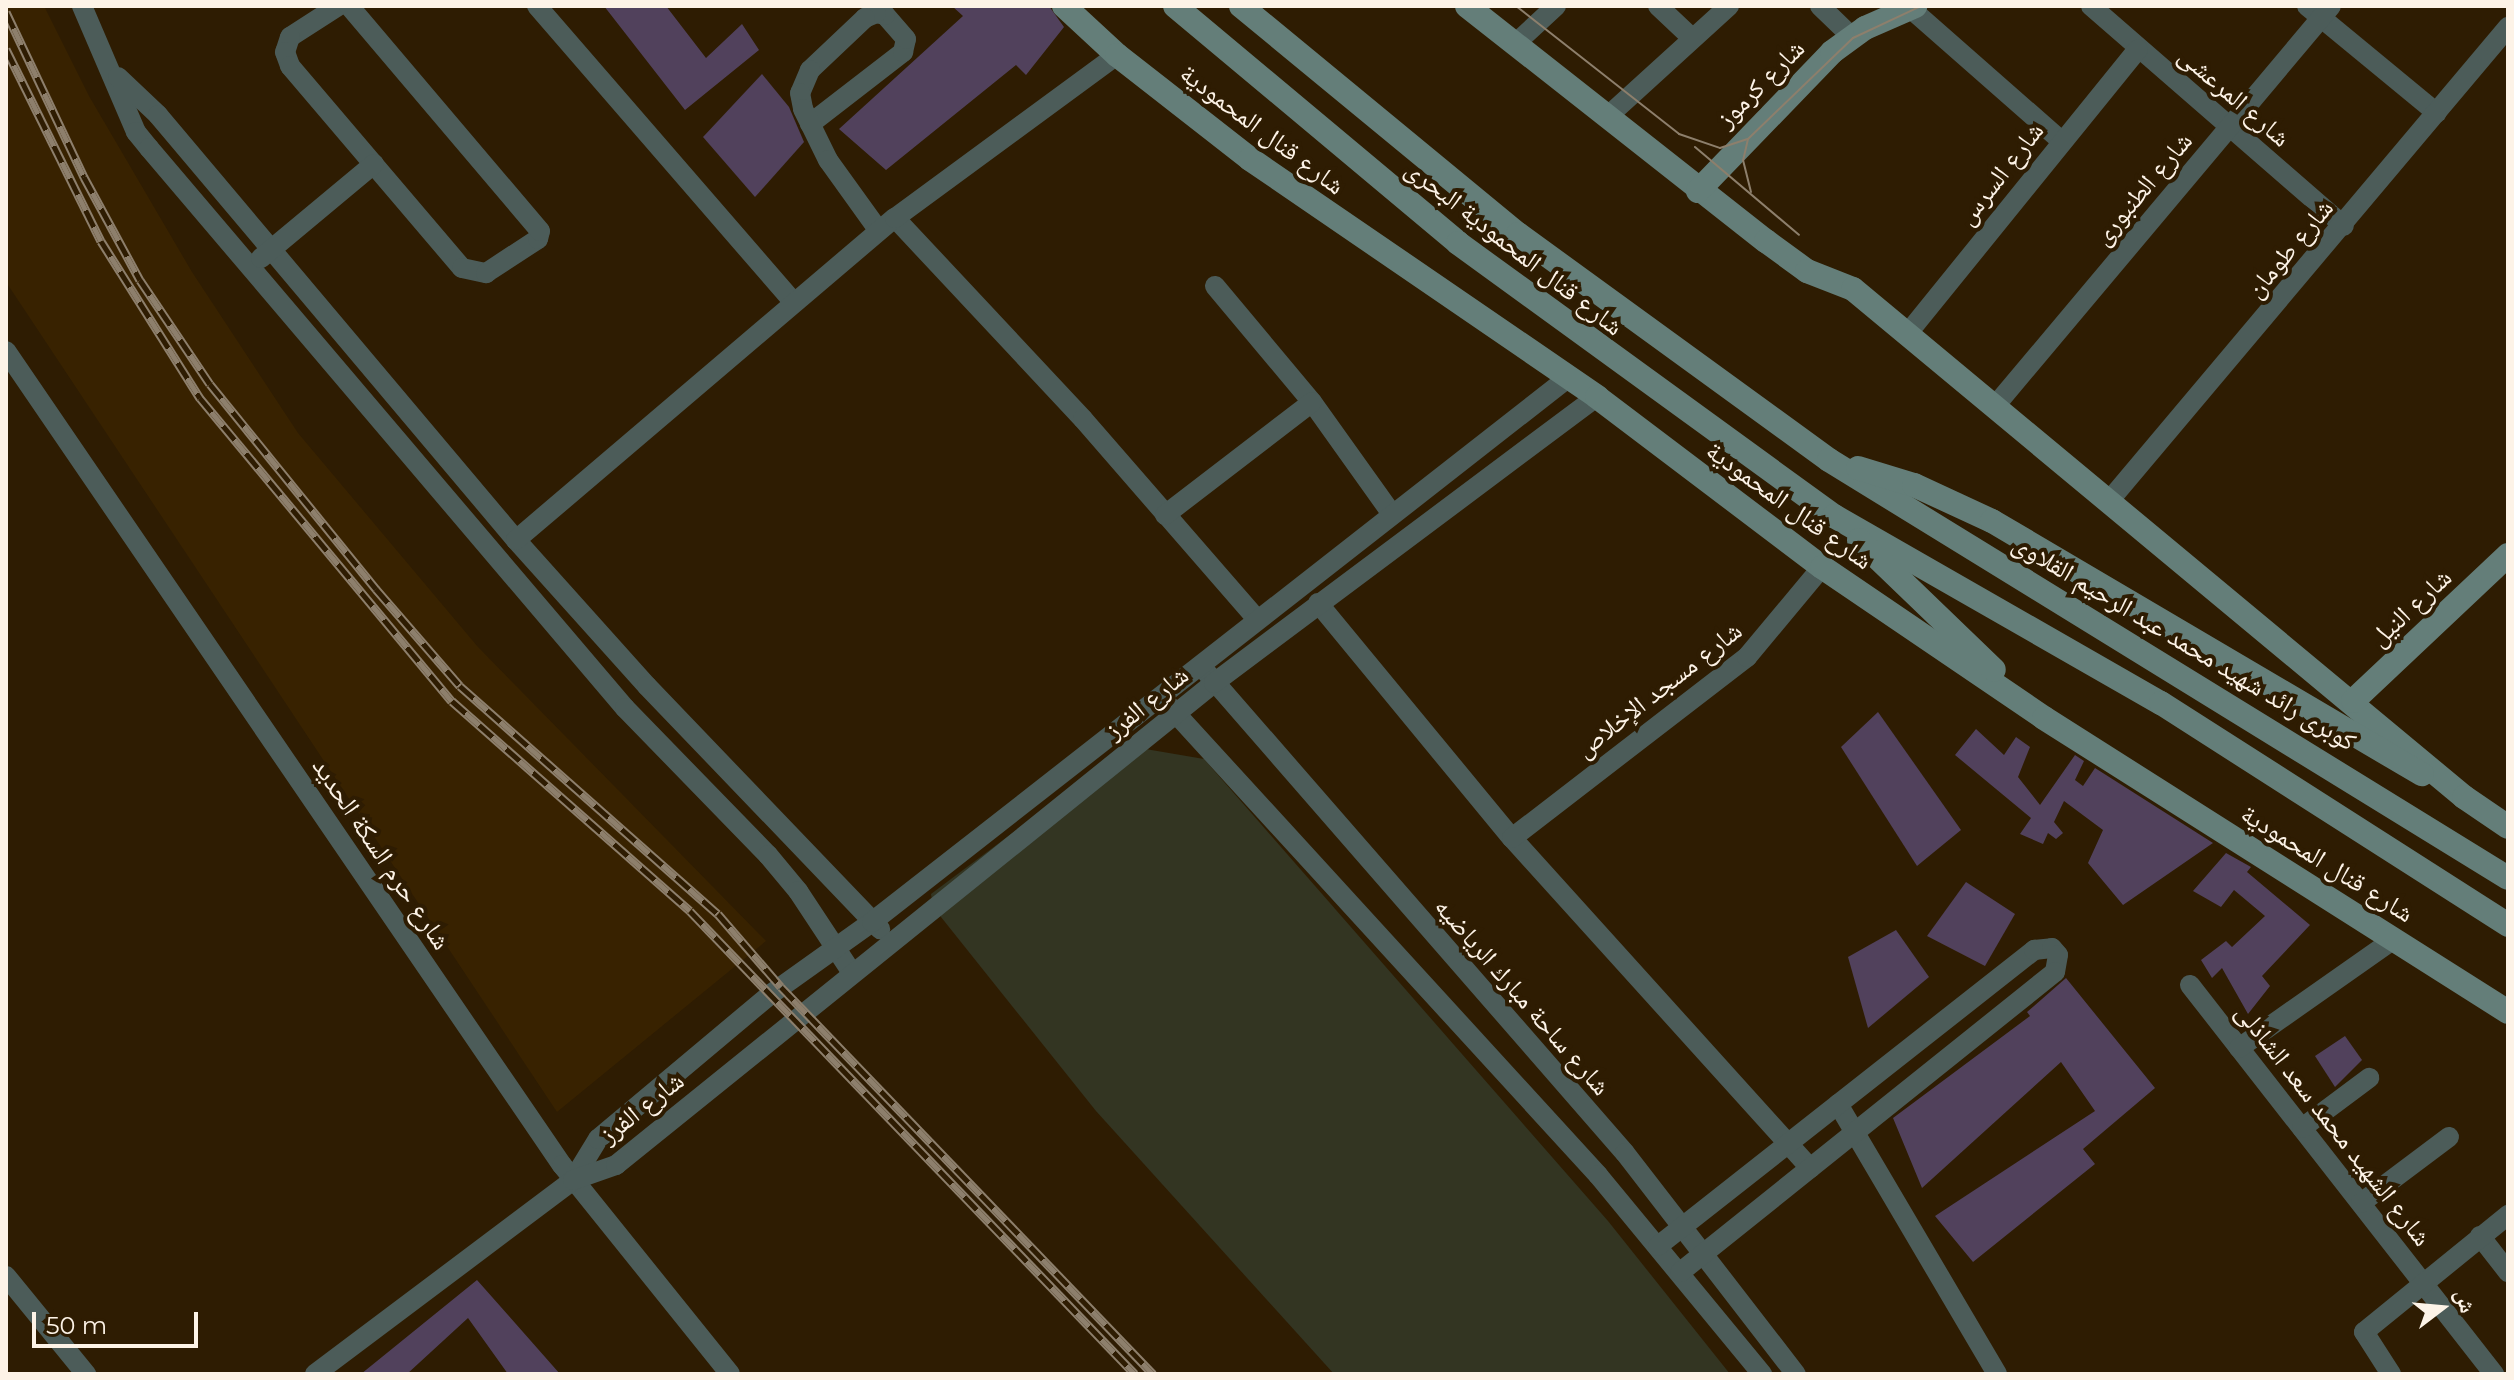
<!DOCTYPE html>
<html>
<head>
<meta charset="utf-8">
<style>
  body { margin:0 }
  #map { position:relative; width:2514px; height:1380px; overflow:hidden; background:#2e1c02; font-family:Montserrat,"Noto Naskh Arabic",sans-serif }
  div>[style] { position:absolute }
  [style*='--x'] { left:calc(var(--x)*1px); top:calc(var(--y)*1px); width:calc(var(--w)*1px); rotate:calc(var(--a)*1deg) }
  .built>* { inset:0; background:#382200 }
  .green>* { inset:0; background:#333522 }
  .building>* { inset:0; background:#51415c }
  .street>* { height:20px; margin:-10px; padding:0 10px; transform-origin:10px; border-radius:10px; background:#4c5c59 }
  .secondary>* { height:24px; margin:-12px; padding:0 12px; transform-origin:12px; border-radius:12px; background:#647e79 }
  .tram>* { height:2px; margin:-1px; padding:0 1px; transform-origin:1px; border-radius:1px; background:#8d7f6c }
  .rail>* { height:9px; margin-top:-4.5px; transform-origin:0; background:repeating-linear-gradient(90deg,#2e1c02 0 18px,#8d7f6c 0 36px); box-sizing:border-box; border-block:2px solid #8d7f6c }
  span { translate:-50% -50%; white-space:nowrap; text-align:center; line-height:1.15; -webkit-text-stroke:8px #2e1c02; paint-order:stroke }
  .street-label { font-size:26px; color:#fdf3e7 }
  .frame { position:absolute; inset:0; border:8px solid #fdf3e7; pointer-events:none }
  .north { position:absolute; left:2402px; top:1268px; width:80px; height:80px; -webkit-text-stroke:6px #2e1c02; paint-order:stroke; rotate:74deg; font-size:22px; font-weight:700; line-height:32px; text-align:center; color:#fdf3e7 }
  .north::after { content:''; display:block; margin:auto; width:28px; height:36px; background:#fdf3e7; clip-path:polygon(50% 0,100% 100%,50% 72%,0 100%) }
  .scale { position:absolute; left:32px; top:1312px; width:166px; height:36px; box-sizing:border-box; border:4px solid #fdf3e7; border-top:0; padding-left:10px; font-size:24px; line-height:28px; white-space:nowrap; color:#fdf3e7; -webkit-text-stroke:6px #2e1c02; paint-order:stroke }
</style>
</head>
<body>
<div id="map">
  <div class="built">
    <div style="clip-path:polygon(6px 6px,44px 6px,89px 96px,192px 272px,298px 433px,478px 647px,766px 941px,557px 1112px,6px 282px)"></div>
  </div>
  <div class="green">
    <div style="clip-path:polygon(1128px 746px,1204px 759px,1608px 1221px,1730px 1374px,1334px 1374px,1096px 1111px,933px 907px,931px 894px)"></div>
  </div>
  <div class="building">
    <div style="clip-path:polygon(604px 6px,666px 6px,706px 58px,742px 24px,759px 50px,685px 110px)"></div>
    <div style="clip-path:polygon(952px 6px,1049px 6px,1064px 27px,1026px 75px,1016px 65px,886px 170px,839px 129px,963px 16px)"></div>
    <div style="clip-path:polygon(762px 74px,789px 107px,804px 142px,755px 197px,703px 137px)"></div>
    <div style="clip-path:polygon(1878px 712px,1961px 830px,1917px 866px,1841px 747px)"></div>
    <div style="clip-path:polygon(1976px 729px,2004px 755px,2016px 737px,2030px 747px,2018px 777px,2040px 805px,2075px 755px,2084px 761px,2075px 780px,2083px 786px,2095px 768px,2213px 843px,2123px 905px,2088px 863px,2103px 830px,2064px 801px,2054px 822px,2063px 833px,2056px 839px,2048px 833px,2043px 844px,2020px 834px,2031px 818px,1955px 755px)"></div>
    <div style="clip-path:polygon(2226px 853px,2251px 867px,2247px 872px,2310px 925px,2262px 976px,2270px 986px,2248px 1014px,2222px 968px,2212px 978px,2201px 960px,2226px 941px,2232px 947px,2265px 916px,2234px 890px,2221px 907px,2193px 891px)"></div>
    <div style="clip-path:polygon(1966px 882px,2015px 914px,1985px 966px,1927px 936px)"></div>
    <div style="clip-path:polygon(1896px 930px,1929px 977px,1868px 1028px,1848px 957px)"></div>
    <div style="clip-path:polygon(2066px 978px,2155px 1088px,2083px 1149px,2095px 1164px,1973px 1262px,1935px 1216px,2095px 1111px,2061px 1062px,1922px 1188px,1893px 1118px,2030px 1016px,2027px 1012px)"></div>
    <div style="clip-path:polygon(2345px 1036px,2362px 1060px,2335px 1087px,2315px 1056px)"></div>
    <div style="clip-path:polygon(477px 1280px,560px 1374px,508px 1374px,468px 1318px,407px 1374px,361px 1374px)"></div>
  </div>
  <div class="street">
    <div style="--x:82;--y:6;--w:137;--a:66.8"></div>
    <div style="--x:136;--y:132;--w:21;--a:51"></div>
    <div style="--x:149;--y:148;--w:735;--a:49.64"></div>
    <div style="--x:625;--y:708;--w:205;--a:45.8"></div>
    <div style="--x:768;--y:855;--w:47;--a:50.2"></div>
    <div style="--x:798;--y:891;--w:98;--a:56.6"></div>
    <div style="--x:338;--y:6;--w:57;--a:147.1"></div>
    <div style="--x:290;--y:37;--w:16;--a:108"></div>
    <div style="--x:285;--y:52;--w:15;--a:70"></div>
    <div style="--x:290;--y:66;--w:265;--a:49.6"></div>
    <div style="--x:462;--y:268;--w:25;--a:12"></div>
    <div style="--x:486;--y:273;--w:62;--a:-33.2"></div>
    <div style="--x:538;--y:239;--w:8;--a:-76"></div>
    <div style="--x:540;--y:231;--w:295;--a:-130.3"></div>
    <div style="--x:537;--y:6;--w:391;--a:49.1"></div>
    <div style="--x:1658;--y:6;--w:47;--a:43.3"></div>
    <div style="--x:1820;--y:6;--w:43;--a:44.1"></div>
    <div style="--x:2091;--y:6;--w:335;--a:41"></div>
    <div style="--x:2307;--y:6;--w:168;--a:39.5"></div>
    <div style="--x:1910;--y:8;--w:200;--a:41.3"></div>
    <div style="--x:1515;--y:44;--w:56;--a:-42.8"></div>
    <div style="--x:118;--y:77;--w:55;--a:43.5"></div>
    <div style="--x:158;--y:115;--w:556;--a:49.89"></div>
    <div style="--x:516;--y:540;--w:196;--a:48.1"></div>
    <div style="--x:647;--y:686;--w:337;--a:46.2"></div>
    <div style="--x:1607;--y:117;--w:165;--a:-42.3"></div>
    <div style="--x:810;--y:124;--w:118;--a:-37.7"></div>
    <div style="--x:903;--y:52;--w:13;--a:-77"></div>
    <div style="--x:906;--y:39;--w:32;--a:-131"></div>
    <div style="--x:885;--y:15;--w:9;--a:-167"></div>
    <div style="--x:876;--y:13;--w:12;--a:156"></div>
    <div style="--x:865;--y:18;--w:76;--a:136.6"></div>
    <div style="--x:810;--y:70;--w:25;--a:113"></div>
    <div style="--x:800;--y:93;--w:16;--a:79"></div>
    <div style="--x:803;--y:109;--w:57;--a:63.9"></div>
    <div style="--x:828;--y:160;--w:87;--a:54.3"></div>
    <div style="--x:895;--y:218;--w:275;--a:46.9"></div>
    <div style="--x:1083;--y:419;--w:264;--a:49"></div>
    <div style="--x:261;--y:258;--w:147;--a:-39.8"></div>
    <div style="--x:1215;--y:286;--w:151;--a:50.1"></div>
    <div style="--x:1312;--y:402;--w:138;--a:54.5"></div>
    <div style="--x:1908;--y:333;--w:365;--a:-51"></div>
    <div style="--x:6;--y:351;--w:986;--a:55.67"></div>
    <div style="--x:562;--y:1165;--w:268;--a:51.2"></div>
    <div style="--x:1995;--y:406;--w:522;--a:-49.97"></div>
    <div style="--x:2109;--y:501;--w:620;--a:-49.91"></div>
    <div style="--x:1165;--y:515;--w:185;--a:-37.5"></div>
    <div style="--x:516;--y:540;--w:497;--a:-40.4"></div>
    <div style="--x:895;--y:218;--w:275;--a:-36.3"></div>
    <div style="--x:1318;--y:603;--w:305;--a:50.5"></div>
    <div style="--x:1512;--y:838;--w:445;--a:47.9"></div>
    <div style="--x:1207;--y:673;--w:636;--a:48.95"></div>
    <div style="--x:1625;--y:1153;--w:279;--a:52.3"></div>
    <div style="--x:1169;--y:706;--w:636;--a:47.55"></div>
    <div style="--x:1598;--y:1175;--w:258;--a:50.5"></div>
    <div style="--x:1512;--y:838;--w:297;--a:-37.6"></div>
    <div style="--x:1747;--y:657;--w:117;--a:-50.2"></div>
    <div style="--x:2190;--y:985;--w:494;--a:52"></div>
    <div style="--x:2239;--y:1048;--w:189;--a:-35.1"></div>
    <div style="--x:1838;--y:1104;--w:313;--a:59.5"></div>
    <div style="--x:2302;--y:1128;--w:84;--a:-36.7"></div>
    <div style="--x:573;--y:1180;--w:48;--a:-58.6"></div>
    <div style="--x:598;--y:1139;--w:226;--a:-40"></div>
    <div style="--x:771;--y:994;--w:124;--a:-35.5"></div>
    <div style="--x:872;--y:922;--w:885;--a:-38.02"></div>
    <div style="--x:2361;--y:1203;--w:110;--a:-36.9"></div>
    <div style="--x:2480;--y:1236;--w:46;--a:52.1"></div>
    <div style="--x:1658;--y:1246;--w:479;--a:-38.2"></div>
    <div style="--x:2034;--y:950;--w:18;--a:-6"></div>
    <div style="--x:2052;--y:948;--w:9;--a:49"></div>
    <div style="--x:2058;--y:955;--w:17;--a:100"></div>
    <div style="--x:2055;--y:972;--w:480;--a:141.3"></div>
    <div style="--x:6;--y:1276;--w:127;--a:50.8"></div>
    <div style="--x:315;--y:1374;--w:323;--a:-36.9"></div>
    <div style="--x:573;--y:1180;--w:46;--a:-19.2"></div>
    <div style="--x:616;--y:1165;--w:768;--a:-38.87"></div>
    <div style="--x:1214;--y:683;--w:478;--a:-36.8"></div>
    <div style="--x:2391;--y:1374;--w:50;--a:-122.7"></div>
    <div style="--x:2364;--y:1332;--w:186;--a:-39.1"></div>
  </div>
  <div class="secondary">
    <div style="--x:1064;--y:6;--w:72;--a:42.8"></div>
    <div style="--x:1117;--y:55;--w:169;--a:38"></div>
    <div style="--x:1250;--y:159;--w:421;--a:34.4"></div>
    <div style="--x:1597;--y:397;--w:282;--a:37.1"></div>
    <div style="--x:1822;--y:567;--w:268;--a:34.2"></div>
    <div style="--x:2044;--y:718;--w:549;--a:32.36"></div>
    <div style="--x:1175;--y:6;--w:369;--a:39.9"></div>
    <div style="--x:1458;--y:243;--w:465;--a:36"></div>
    <div style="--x:1834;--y:516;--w:377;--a:29.8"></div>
    <div style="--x:2161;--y:703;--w:412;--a:32.6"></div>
    <div style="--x:1241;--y:6;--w:359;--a:39.5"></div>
    <div style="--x:1518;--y:234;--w:384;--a:36"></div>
    <div style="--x:1829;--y:460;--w:797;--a:31.62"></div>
    <div style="--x:1467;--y:6;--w:380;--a:38.2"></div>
    <div style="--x:1766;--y:241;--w:51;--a:36.2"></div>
    <div style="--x:1807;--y:271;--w:49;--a:21.4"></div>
    <div style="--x:1853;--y:289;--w:795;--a:39.74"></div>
    <div style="--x:2464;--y:797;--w:53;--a:34.3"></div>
    <div style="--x:1698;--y:191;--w:193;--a:-46"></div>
    <div style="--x:1832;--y:52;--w:41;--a:-36"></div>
    <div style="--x:1865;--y:28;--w:55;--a:-23.7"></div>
    <div style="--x:1858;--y:468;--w:59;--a:16.9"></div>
    <div style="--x:1914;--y:485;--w:86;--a:24.8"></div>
    <div style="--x:1992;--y:521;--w:499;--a:30.5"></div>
    <div style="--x:1859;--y:540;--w:187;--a:43.9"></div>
    <div style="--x:2353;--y:701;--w:213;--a:-43.3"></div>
  </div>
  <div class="tram">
    <div style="--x:1516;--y:6;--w:207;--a:38.1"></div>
    <div style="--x:1679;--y:134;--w:43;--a:18.9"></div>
    <div style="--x:1720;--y:148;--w:29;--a:-18"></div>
    <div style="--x:1748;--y:139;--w:146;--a:-43.9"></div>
    <div style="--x:1853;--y:38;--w:75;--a:-25.2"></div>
    <div style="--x:1748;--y:139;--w:22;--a:103"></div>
    <div style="--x:1743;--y:160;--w:33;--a:76"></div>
    <div style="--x:1695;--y:147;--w:136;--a:40.2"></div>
  </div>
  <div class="rail">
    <div style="--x:6;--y:12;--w:183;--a:64.7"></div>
    <div style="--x:84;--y:177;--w:117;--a:61.5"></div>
    <div style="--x:140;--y:280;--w:125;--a:56.1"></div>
    <div style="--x:210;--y:384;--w:264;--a:51"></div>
    <div style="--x:376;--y:589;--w:128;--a:49.1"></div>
    <div style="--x:460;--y:686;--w:344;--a:41.5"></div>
    <div style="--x:718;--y:914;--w:96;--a:49.2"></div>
    <div style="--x:781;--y:987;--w:537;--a:46.13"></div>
    <div style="--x:6;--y:49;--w:214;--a:63.7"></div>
    <div style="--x:101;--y:241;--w:186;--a:57.8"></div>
    <div style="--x:200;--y:398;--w:394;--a:50.3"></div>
    <div style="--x:452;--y:701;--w:317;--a:41.4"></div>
    <div style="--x:690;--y:911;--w:642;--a:46.14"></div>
  </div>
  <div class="street-label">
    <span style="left:1761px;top:84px;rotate:-45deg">شارع كرموز</span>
    <span style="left:2234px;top:97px;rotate:41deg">شارع المرعشى</span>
    <span style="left:1262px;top:130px;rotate:37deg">شارع قنال المحمودية</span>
    <span style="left:2001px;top:174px;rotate:-52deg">شارع السرس</span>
    <span style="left:2143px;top:189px;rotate:-50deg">شارع الطنبورى</span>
    <span style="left:1514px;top:248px;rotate:38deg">شارع قنال المحمودية البحرى</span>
    <span style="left:2290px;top:249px;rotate:-50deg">شارع طومان</span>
    <span style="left:1789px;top:506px;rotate:36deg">شارع قنال المحمودية</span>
    <span style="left:2411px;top:608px;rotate:-43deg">شارع النيل</span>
    <span style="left:2184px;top:643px;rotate:31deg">كوبرى رائد شهيد محمد عبد الرحيم القلاوى</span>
    <span style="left:1659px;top:690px;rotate:-38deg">شارع مسجد الإخلاص</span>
    <span style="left:1147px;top:703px;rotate:-39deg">شارع الفرز</span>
    <span style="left:381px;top:854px;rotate:56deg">شارع حرم السكة الحديد</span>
    <span style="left:2327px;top:864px;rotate:32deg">شارع قنال المحمودية</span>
    <span style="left:1522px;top:997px;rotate:49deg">شارع ساحة مبارك الرياضيه</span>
    <span style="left:642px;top:1108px;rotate:-38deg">شارع الفرز</span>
    <span style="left:2333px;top:1125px;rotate:52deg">شارع الشهيد محمد سعد الشاذلى</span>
  </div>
  <div class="frame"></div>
  <div class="north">ش</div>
  <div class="scale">50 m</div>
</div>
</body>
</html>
